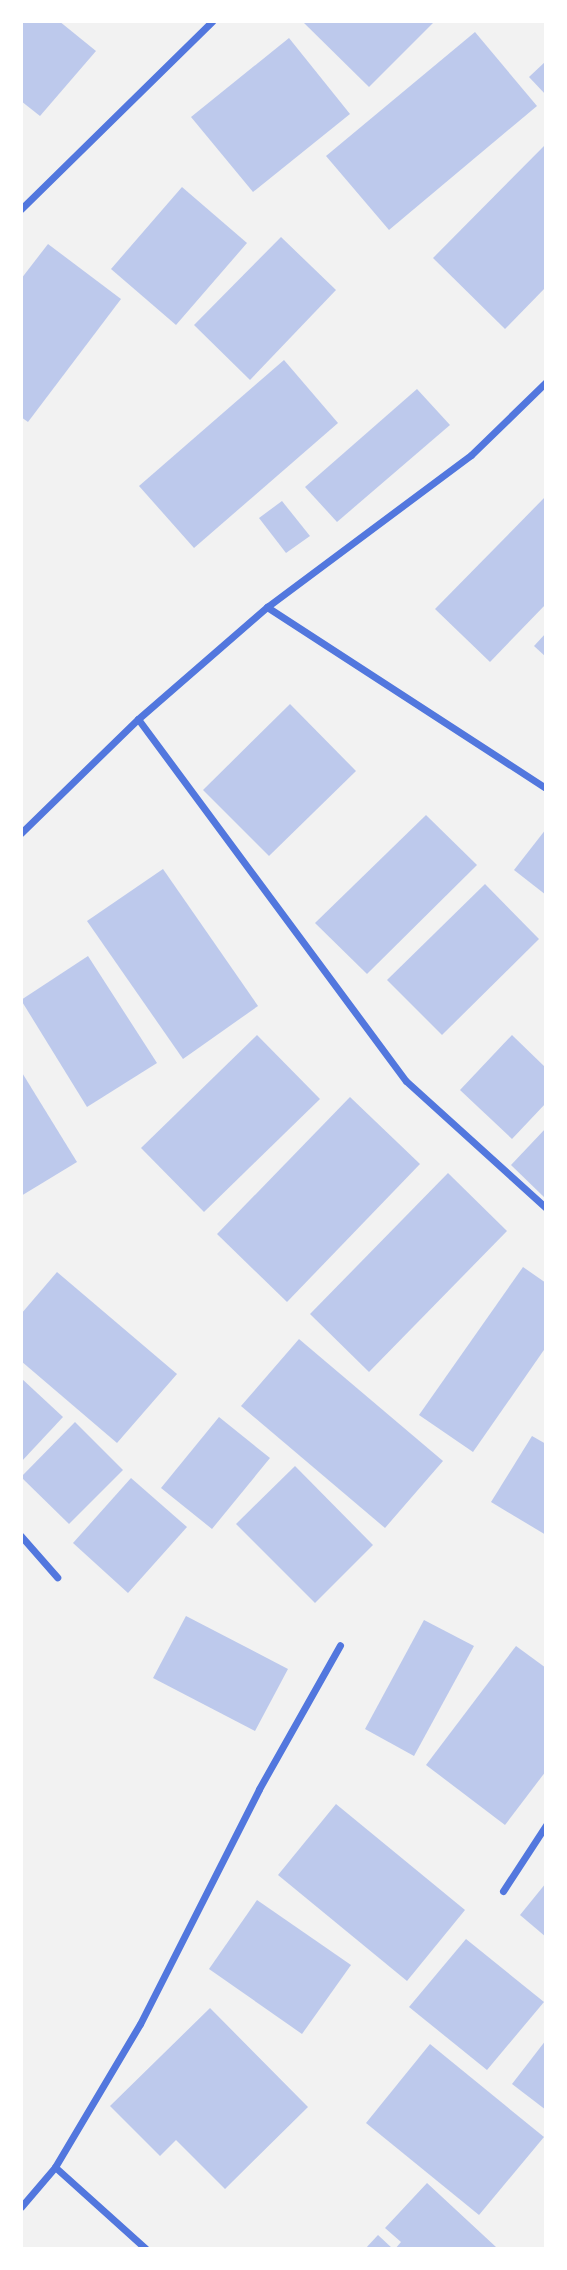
<!DOCTYPE html>
<html>
<head>
<meta charset="utf-8">
<style>
  body { margin:0 }
  #map { position:relative; width:567px; height:2270px; overflow:hidden; background:#f2f2f2; font-family:Lato,sans-serif }
  div>[style] { position:absolute }
  [style*='--x'] { left:calc(var(--x)*1px); top:calc(var(--y)*1px); width:calc(var(--w)*1px); rotate:calc(var(--a)*1deg) }
  .building>* { inset:0; background:#bdc9ec }
  .minor>* { height:7px; margin:-3.5px; padding:0 3.5px; transform-origin:3.5px; border-radius:3.5px; background:#5277de }
  span { translate:-50% -50%; white-space:nowrap; text-align:center; line-height:1.15; -webkit-text-stroke:6px #fff; paint-order:stroke }
  .frame { position:absolute; inset:0; border:23px solid #fff; pointer-events:none }
</style>
</head>
<body>
<div id="map">
  <div class="building">
    <div style="clip-path:polygon(21px 21px,59px 21px,96px 51px,40px 116px,21px 101px)"></div>
    <div style="clip-path:polygon(302px 21px,435px 21px,369px 87px)"></div>
    <div style="clip-path:polygon(475px 32px,537px 106px,389px 230px,326px 156px)"></div>
    <div style="clip-path:polygon(289px 38px,350px 114px,253px 192px,191px 117px)"></div>
    <div style="clip-path:polygon(546px 61px,546px 95px,529px 77px)"></div>
    <div style="clip-path:polygon(546px 144px,546px 287px,505px 329px,433px 258px)"></div>
    <div style="clip-path:polygon(182px 187px,247px 243px,176px 325px,111px 269px)"></div>
    <div style="clip-path:polygon(281px 237px,336px 290px,250px 380px,194px 325px)"></div>
    <div style="clip-path:polygon(48px 244px,121px 299px,28px 422px,21px 417px,21px 279px)"></div>
    <div style="clip-path:polygon(284px 360px,338px 423px,194px 548px,139px 486px)"></div>
    <div style="clip-path:polygon(417px 389px,450px 425px,337px 522px,305px 487px)"></div>
    <div style="clip-path:polygon(546px 496px,546px 604px,490px 662px,435px 609px)"></div>
    <div style="clip-path:polygon(282px 501px,310px 536px,286px 553px,259px 518px)"></div>
    <div style="clip-path:polygon(546px 633px,546px 657px,534px 646px)"></div>
    <div style="clip-path:polygon(290px 704px,356px 771px,269px 856px,203px 790px)"></div>
    <div style="clip-path:polygon(426px 815px,477px 865px,367px 974px,315px 923px)"></div>
    <div style="clip-path:polygon(546px 829px,546px 895px,514px 870px)"></div>
    <div style="clip-path:polygon(163px 869px,258px 1006px,183px 1059px,87px 921px)"></div>
    <div style="clip-path:polygon(485px 884px,539px 939px,442px 1035px,387px 980px)"></div>
    <div style="clip-path:polygon(88px 956px,157px 1063px,87px 1107px,21px 1000px)"></div>
    <div style="clip-path:polygon(257px 1035px,320px 1099px,204px 1212px,141px 1148px)"></div>
    <div style="clip-path:polygon(512px 1035px,546px 1068px,546px 1103px,512px 1139px,460px 1090px)"></div>
    <div style="clip-path:polygon(21px 1071px,77px 1162px,21px 1196px)"></div>
    <div style="clip-path:polygon(350px 1097px,420px 1164px,287px 1302px,217px 1234px)"></div>
    <div style="clip-path:polygon(546px 1128px,546px 1199px,511px 1165px)"></div>
    <div style="clip-path:polygon(448px 1173px,507px 1231px,369px 1372px,310px 1314px)"></div>
    <div style="clip-path:polygon(523px 1267px,546px 1283px,546px 1347px,473px 1452px,419px 1415px)"></div>
    <div style="clip-path:polygon(57px 1272px,177px 1374px,117px 1443px,21px 1361px,21px 1314px)"></div>
    <div style="clip-path:polygon(299px 1339px,443px 1461px,385px 1528px,241px 1406px)"></div>
    <div style="clip-path:polygon(21px 1378px,63px 1417px,21px 1462px)"></div>
    <div style="clip-path:polygon(219px 1417px,270px 1458px,212px 1529px,161px 1488px)"></div>
    <div style="clip-path:polygon(75px 1422px,123px 1470px,69px 1524px,21px 1477px)"></div>
    <div style="clip-path:polygon(532px 1436px,546px 1444px,546px 1535px,491px 1502px)"></div>
    <div style="clip-path:polygon(295px 1466px,373px 1545px,315px 1603px,236px 1524px)"></div>
    <div style="clip-path:polygon(131px 1478px,187px 1527px,128px 1593px,73px 1543px)"></div>
    <div style="clip-path:polygon(186px 1616px,288px 1669px,255px 1731px,153px 1678px)"></div>
    <div style="clip-path:polygon(424px 1620px,474px 1646px,414px 1756px,365px 1729px)"></div>
    <div style="clip-path:polygon(516px 1646px,546px 1668px,546px 1771px,505px 1825px,426px 1765px)"></div>
    <div style="clip-path:polygon(336px 1804px,465px 1910px,407px 1981px,278px 1875px)"></div>
    <div style="clip-path:polygon(546px 1883px,546px 1937px,520px 1915px)"></div>
    <div style="clip-path:polygon(257px 1900px,351px 1965px,302px 2034px,209px 1969px)"></div>
    <div style="clip-path:polygon(466px 1939px,544px 2002px,487px 2070px,409px 2007px)"></div>
    <div style="clip-path:polygon(210px 2008px,308px 2107px,225px 2189px,176px 2140px,160px 2156px,110px 2106px)"></div>
    <div style="clip-path:polygon(546px 2040px,546px 2110px,512px 2084px)"></div>
    <div style="clip-path:polygon(430px 2044px,544px 2137px,479px 2215px,366px 2123px)"></div>
    <div style="clip-path:polygon(427px 2183px,496px 2247px,494px 2249px,395px 2249px,401px 2242px,385px 2228px)"></div>
    <div style="clip-path:polygon(378px 2235px,393px 2249px,365px 2249px)"></div>
  </div>
  <div class="minor">
    <div style="--x:21;--y:209;--w:268;--a:-44.5"></div>
    <div style="--x:267;--y:607;--w:333;--a:33"></div>
    <div style="--x:138;--y:719;--w:450;--a:53.5"></div>
    <div style="--x:406;--y:1081;--w:189;--a:42.2"></div>
    <div style="--x:21;--y:833;--w:163;--a:-44.3"></div>
    <div style="--x:138;--y:719;--w:171;--a:-41"></div>
    <div style="--x:267;--y:607;--w:254;--a:-36.7"></div>
    <div style="--x:471;--y:455;--w:105;--a:-44.2"></div>
    <div style="--x:21;--y:1536;--w:55;--a:48.7"></div>
    <div style="--x:503;--y:1891;--w:79;--a:-56.9"></div>
    <div style="--x:55;--y:2167;--w:122;--a:42"></div>
    <div style="--x:21;--y:2207;--w:52;--a:-49.6"></div>
    <div style="--x:55;--y:2167;--w:166;--a:-59.3"></div>
    <div style="--x:140;--y:2024;--w:263;--a:-63.1"></div>
    <div style="--x:259;--y:1789;--w:165;--a:-60.6"></div>
  </div>
  <div class="frame"></div>
</div>
</body>
</html>
